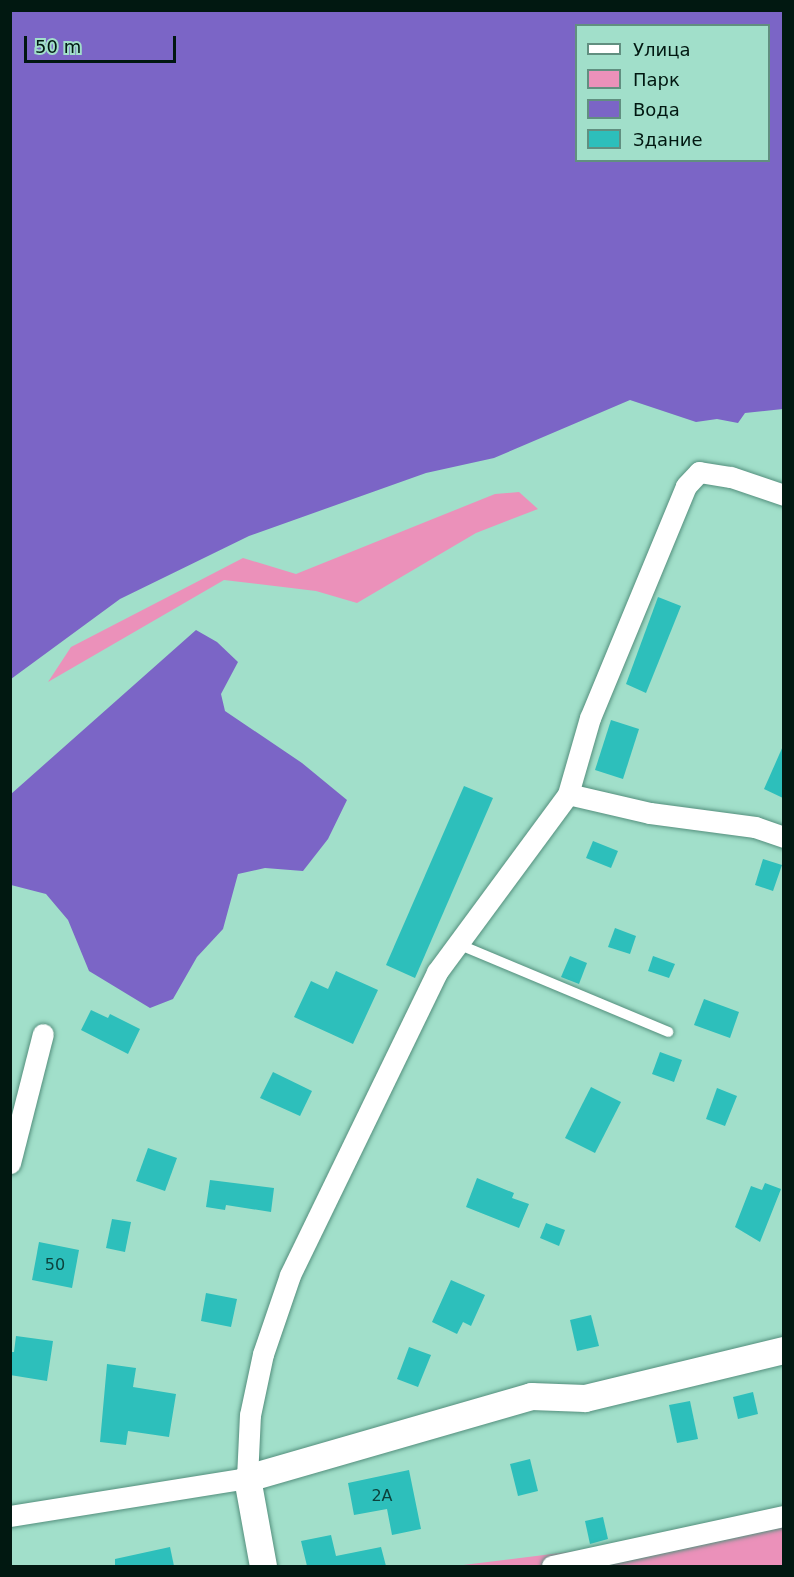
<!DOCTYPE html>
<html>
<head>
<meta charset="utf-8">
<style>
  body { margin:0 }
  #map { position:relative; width:794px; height:1577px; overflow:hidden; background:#a1dfca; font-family:"DejaVu Sans",sans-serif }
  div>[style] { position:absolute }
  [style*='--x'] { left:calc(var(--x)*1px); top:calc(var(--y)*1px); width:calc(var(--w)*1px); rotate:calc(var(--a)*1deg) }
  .green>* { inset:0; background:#eb91ba }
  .water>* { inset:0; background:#7b65c6 }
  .building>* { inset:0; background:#2dbfbb }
  .roads { filter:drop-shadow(0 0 2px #548f7d) drop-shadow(0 0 2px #548f7d) }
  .service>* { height:10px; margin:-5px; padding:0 5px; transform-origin:5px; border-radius:5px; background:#fff }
  .minor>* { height:21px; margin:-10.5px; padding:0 10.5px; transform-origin:10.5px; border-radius:10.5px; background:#fff }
  .tertiary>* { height:27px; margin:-13.5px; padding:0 13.5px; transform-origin:13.5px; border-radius:13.5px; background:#fff }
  span { translate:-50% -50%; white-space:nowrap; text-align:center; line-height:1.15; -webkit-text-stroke:6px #a1dfca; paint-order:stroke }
  .number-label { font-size:16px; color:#0c423c }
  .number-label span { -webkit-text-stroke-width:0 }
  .frame { position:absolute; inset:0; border:12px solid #011811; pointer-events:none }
  .legend { position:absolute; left:575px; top:24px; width:195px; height:138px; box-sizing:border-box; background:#a1dfca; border:2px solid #618f80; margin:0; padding:8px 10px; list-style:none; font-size:18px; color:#011811 }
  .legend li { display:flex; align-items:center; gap:12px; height:30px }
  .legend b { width:30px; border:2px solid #618f80 }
  .scale { position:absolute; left:24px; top:36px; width:152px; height:27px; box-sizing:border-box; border:3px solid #011811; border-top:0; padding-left:8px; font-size:18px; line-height:21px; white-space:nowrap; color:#011811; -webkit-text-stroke:4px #a1dfca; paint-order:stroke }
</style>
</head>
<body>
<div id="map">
  <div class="green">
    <div style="clip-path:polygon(519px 492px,538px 509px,476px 533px,357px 603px,316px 591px,224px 580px,48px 682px,71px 647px,243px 558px,296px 574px,495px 494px)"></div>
    <div style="clip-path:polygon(783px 1517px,783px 1566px,455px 1566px,568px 1552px)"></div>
  </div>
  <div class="water">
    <div style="clip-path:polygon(evenodd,11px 10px,783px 11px,783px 409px,745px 413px,738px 423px,717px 419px,696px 422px,630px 400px,494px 458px,426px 473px,249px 536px,120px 599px,11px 679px,11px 10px,576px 26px,768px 26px,768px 160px,576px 160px,576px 26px)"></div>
    <div style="clip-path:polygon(196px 630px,217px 642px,238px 662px,221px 694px,225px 711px,302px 763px,347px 800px,328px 839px,303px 871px,265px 868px,238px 874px,223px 929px,197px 957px,173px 999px,150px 1008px,89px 971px,68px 920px,46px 894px,11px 885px,11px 794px)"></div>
  </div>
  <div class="building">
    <div style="clip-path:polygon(658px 597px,681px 606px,646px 693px,626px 684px)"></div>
    <div style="clip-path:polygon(611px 720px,639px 729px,623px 779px,595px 770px)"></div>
    <div style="clip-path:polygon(783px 746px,783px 798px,764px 789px)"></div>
    <div style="clip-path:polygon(464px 786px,493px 798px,415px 978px,386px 965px)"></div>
    <div style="clip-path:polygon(593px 841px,618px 851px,611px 868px,586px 858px)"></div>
    <div style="clip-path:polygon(763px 859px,782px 865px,773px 891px,755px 885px)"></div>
    <div style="clip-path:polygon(615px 928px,636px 936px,630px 954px,608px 947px)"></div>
    <div style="clip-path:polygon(570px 956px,587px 963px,579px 984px,561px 977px)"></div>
    <div style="clip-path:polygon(653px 956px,675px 964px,669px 978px,648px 971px)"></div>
    <div style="clip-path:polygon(336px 971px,378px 990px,353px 1044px,294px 1017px,311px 981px,328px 989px)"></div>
    <div style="clip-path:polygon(704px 999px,739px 1012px,730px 1038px,694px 1025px)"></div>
    <div style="clip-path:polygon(91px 1010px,108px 1018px,110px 1014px,140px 1029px,128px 1054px,81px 1030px)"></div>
    <div style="clip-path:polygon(660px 1052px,682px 1060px,674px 1082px,652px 1074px)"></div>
    <div style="clip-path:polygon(273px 1072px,312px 1091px,300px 1116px,260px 1098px)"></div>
    <div style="clip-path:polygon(591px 1087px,621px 1102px,595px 1153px,565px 1138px)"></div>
    <div style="clip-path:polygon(717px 1088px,737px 1096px,725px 1126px,706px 1119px)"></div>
    <div style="clip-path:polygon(148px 1148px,177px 1158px,165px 1191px,136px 1181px)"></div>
    <div style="clip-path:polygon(477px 1178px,514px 1193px,512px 1198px,529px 1204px,519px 1228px,466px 1207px)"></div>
    <div style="clip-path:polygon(210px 1180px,274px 1188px,271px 1212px,226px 1205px,225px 1210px,206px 1207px)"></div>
    <div style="clip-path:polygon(765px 1183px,781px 1189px,760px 1242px,735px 1227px,751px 1186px,762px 1190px)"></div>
    <div style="clip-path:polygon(112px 1219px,131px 1222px,125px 1252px,106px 1248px)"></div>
    <div style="clip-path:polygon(546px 1223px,565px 1230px,559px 1246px,540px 1238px)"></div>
    <div style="clip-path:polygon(39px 1242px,79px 1250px,72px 1288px,32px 1280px)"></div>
    <div style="clip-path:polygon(451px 1280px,485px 1295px,471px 1326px,463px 1322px,457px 1334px,432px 1322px)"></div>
    <div style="clip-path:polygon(206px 1293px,237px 1299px,231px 1327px,201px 1321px)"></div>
    <div style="clip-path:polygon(591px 1315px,599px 1346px,577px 1351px,570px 1320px)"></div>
    <div style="clip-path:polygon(16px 1336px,53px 1341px,47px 1381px,10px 1375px,10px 1352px,14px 1352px)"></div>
    <div style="clip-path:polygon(409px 1347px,431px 1355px,418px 1387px,397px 1379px)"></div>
    <div style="clip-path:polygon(107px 1364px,136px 1368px,133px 1387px,176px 1394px,169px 1437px,128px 1431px,126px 1445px,100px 1442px)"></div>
    <div style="clip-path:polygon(753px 1392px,758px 1414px,738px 1419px,733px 1397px)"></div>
    <div style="clip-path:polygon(690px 1401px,698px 1439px,677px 1443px,669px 1405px)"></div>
    <div style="clip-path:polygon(530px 1459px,538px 1491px,518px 1496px,510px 1464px)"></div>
    <div style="clip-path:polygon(409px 1470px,421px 1529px,392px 1535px,387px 1509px,354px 1515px,348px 1483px)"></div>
    <div style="clip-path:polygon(603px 1517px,608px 1539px,590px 1544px,585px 1521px)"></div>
    <div style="clip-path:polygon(331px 1535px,336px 1556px,381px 1547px,386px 1566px,307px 1566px,301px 1541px)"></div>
    <div style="clip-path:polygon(170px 1547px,174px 1566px,115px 1566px,115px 1559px)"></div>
  </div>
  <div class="roads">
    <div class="service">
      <div style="--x:458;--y:944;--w:228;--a:22.7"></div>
    </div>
    <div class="minor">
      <div style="--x:568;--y:794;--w:84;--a:13"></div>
      <div style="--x:650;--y:813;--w:106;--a:7.6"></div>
      <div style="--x:755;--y:827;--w:31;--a:19"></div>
      <div style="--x:10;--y:1163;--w:133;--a:-75.7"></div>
      <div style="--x:10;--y:1516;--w:240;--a:-9.1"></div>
      <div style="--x:247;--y:1478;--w:63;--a:-87.3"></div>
      <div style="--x:250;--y:1415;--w:62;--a:-78"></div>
      <div style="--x:263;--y:1354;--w:83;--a:-71.1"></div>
      <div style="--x:290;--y:1275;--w:337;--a:-64.1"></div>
      <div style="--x:437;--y:972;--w:221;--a:-53.6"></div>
      <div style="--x:568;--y:794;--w:79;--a:-73.9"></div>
      <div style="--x:590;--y:718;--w:251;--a:-67.5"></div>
      <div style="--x:686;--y:486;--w:19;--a:-47"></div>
      <div style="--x:699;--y:472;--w:32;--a:9"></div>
      <div style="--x:731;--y:477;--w:56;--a:18.8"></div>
      <div style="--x:552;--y:1566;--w:237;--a:-12.2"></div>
    </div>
    <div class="tertiary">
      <div style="--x:263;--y:1566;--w:89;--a:-100.3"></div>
      <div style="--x:247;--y:1478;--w:296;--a:-16.1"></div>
      <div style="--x:531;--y:1396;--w:54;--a:2.1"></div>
      <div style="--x:585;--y:1398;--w:205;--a:-13.6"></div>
    </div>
  </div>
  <div class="number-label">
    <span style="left:55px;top:1265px">50</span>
    <span style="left:382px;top:1496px">2А</span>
  </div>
  <div class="frame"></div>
  <ul class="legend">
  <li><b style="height:8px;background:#fff"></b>Улица</li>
  <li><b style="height:16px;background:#eb91ba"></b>Парк</li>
  <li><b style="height:16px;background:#7b65c6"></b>Вода</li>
  <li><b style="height:16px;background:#2dbfbb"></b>Здание</li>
  </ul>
  <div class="scale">50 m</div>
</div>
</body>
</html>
